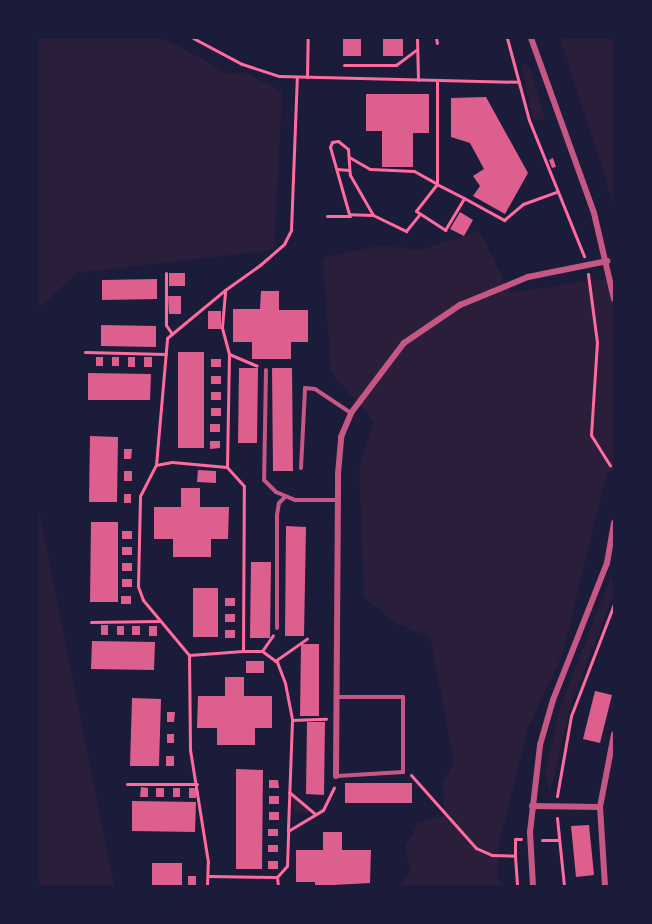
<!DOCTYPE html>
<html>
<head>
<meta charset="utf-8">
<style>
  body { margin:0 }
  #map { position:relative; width:652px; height:924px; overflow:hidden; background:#1b1b3a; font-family:"Nunito Sans",sans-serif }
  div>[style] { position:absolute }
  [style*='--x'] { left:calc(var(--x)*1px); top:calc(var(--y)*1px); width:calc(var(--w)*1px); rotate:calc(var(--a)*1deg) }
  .green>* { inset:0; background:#2a1e3b }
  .building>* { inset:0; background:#dd5f8e }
  .path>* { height:3px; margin:-1.5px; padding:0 1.5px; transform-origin:1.5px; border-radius:1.5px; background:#ff6b9d }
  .service>* { height:4px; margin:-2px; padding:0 2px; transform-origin:2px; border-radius:2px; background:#c65784 }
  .minor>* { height:6px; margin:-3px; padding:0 3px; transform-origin:3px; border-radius:3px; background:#c65784 }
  span { translate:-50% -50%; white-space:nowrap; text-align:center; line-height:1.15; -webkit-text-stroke:4.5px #1b1b3a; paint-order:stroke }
  .frame { position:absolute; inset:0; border:39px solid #1b1b3a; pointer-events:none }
</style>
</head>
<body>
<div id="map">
  <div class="green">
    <div style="clip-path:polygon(38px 38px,163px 38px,229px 74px,244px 72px,282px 92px,274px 250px,77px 273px,38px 309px)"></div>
    <div style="clip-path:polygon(560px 38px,614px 38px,614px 209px,598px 154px)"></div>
    <div style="clip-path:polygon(525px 64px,530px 68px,545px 119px,534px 120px,531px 112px,522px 66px)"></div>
    <div style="clip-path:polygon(480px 231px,510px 293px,614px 277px,614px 470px,607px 472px,563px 653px,529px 726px,499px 843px,498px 877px,503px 886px,400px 886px,411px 871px,405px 848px,418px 823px,444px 816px,443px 783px,454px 762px,430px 637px,396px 623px,364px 597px,359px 468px,374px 422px,331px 372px,323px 258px,380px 245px,420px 250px)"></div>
    <div style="clip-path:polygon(38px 506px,114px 886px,38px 886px)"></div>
    <div style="clip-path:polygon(612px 574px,614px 594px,571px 704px,550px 794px,545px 774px,560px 708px)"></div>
    <div style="clip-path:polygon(291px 797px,309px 811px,309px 814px,294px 812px)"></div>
  </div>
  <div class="building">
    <div style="clip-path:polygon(343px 38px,361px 38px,361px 56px,343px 56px)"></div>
    <div style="clip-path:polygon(383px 38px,403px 38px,403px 56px,383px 56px)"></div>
    <div style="clip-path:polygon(366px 94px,429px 94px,429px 133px,413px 133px,413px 167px,382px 167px,382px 131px,366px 131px)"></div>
    <div style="clip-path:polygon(486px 97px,528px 173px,505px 214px,473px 196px,480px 186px,473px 176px,484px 169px,470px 143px,451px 137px,451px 98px)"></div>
    <div style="clip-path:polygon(553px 158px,556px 167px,552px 168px,549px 160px)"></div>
    <div style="clip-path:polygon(460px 212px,473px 220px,464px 236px,450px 229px)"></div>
    <div style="clip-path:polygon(169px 273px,185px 273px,185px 286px,169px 286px)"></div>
    <div style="clip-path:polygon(157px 279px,157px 299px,102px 300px,102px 280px)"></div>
    <div style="clip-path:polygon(261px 291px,279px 291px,279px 310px,308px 310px,308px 342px,291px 342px,291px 359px,252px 359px,252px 342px,233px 342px,233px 309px,260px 309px)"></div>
    <div style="clip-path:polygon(168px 296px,181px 296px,181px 314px,169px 314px)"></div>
    <div style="clip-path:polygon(208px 311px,221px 311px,221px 329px,208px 329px)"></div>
    <div style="clip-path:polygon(101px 325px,156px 326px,156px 347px,101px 346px)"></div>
    <div style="clip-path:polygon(178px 352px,204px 352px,204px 448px,178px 448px)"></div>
    <div style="clip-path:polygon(96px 357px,103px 357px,103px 366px,96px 366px)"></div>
    <div style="clip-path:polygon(112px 357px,119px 357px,119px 366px,112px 366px)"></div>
    <div style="clip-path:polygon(128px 357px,135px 357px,135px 367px,128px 367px)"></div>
    <div style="clip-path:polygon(144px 357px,152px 357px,152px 367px,144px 367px)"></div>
    <div style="clip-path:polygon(211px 359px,221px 359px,221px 367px,211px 367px)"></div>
    <div style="clip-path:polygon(239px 368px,258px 368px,257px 443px,238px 443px)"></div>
    <div style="clip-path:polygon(272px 368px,292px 368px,293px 471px,273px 471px)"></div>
    <div style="clip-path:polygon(88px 373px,151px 374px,150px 400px,88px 400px)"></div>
    <div style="clip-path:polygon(211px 376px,221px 376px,221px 384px,211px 384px)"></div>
    <div style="clip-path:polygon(211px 392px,221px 392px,221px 400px,211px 400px)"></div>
    <div style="clip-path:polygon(211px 408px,221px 408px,221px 416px,211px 416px)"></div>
    <div style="clip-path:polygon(210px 424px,220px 424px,220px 432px,210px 432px)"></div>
    <div style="clip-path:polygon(90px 436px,118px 437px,117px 502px,89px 502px)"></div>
    <div style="clip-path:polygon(210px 441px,220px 441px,220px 448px,210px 449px)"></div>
    <div style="clip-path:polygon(124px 449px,132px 449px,131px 459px,124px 459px)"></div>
    <div style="clip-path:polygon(198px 470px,216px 471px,216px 483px,197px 482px)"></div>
    <div style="clip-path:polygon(124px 471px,132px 471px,132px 481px,124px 481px)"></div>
    <div style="clip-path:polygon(181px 488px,200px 488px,200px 507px,229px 507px,228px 539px,211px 539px,211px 557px,173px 557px,173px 539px,154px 539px,154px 507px,181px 507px)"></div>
    <div style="clip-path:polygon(124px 494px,131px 494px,131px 503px,124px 503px)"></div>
    <div style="clip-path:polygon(91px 522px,118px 522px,118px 602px,90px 602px)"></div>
    <div style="clip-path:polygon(286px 526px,306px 527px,304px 636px,285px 636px)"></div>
    <div style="clip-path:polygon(122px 531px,132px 531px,132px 539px,122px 539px)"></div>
    <div style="clip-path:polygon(122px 547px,132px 547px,132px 555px,122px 555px)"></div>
    <div style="clip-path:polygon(251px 562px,271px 562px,270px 638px,250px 638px)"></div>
    <div style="clip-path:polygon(122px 563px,132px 563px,132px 571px,122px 571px)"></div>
    <div style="clip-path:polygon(122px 579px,132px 579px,132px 587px,122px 587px)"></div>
    <div style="clip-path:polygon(193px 588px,218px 588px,218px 637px,193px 637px)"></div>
    <div style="clip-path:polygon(121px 596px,131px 596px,131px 604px,121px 604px)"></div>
    <div style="clip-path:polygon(225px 598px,235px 598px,235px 606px,225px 606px)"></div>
    <div style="clip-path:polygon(225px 614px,235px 614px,235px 622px,225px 622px)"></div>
    <div style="clip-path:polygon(101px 625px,108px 625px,108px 635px,101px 635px)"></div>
    <div style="clip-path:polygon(117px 626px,124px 626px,124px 635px,117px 635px)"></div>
    <div style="clip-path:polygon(132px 626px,140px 626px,140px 635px,132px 635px)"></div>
    <div style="clip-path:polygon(149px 626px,157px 626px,157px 636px,149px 636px)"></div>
    <div style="clip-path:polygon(225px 630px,235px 630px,235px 638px,225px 638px)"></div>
    <div style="clip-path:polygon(92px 641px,155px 642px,154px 670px,91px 669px)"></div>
    <div style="clip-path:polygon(301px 644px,319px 644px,319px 716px,300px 716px)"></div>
    <div style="clip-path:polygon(246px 661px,264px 661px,264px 673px,246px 673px)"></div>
    <div style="clip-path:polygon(225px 677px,244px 677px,244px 696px,272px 696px,272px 728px,255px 728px,255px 745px,217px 745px,217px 728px,197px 728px,198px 696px,225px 696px)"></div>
    <div style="clip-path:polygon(595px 691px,612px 695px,600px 743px,583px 739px)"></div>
    <div style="clip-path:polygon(132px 698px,161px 699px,159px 766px,130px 766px)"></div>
    <div style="clip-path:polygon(167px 712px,175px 712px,174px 722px,167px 722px)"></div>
    <div style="clip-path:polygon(307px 722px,325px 722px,324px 795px,306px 794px)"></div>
    <div style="clip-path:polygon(167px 734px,174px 734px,174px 743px,167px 743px)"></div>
    <div style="clip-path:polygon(166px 756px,174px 756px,174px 766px,166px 766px)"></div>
    <div style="clip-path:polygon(236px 769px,263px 770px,262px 869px,236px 869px)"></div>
    <div style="clip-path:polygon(269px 780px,278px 780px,279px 788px,269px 788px)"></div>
    <div style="clip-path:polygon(345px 783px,412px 783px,412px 803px,345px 803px)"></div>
    <div style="clip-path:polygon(141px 787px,148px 788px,148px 797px,140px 797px)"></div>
    <div style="clip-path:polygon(156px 788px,164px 788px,164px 797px,156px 797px)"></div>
    <div style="clip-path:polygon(173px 788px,180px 788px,180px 797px,173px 797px)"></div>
    <div style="clip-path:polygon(189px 788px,196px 788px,196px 798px,189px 798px)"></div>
    <div style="clip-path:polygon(269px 796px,279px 796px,279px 804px,269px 804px)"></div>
    <div style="clip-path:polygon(132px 801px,196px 802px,195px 832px,132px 831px)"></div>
    <div style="clip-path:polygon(269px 812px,279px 812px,279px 820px,269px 820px)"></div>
    <div style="clip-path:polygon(589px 825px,594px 875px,576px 877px,571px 826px)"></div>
    <div style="clip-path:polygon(268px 829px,278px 829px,278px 836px,268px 836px)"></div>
    <div style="clip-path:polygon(323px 832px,342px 832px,342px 850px,371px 850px,370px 883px,315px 886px,315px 882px,296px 882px,296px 850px,323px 850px)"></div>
    <div style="clip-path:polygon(268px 845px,278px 845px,278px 852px,268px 852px)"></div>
    <div style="clip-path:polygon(268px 861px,278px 861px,278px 869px,268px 869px)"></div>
    <div style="clip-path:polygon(152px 863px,182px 863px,182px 886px,152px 886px)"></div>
    <div style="clip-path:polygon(188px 876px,196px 876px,196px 886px,188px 886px)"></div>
  </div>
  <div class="path">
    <div style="--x:193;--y:38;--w:55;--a:28"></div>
    <div style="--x:242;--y:64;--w:39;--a:18"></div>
    <div style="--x:279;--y:76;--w:240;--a:1.4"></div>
    <div style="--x:417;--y:38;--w:42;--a:88.6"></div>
    <div style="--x:436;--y:38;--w:5;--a:79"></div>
    <div style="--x:507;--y:38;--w:85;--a:75"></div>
    <div style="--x:529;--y:120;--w:147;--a:68"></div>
    <div style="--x:344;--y:65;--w:52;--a:0"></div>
    <div style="--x:396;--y:65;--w:26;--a:-37"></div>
    <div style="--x:307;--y:77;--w:39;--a:-89"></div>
    <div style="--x:338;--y:141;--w:13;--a:39"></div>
    <div style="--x:348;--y:149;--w:26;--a:86"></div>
    <div style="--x:350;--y:175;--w:46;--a:60.1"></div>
    <div style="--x:373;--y:215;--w:24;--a:-178"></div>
    <div style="--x:349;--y:214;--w:70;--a:-105.8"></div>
    <div style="--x:330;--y:147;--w:5;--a:-68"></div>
    <div style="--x:332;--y:142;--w:6;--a:-9"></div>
    <div style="--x:349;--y:157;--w:24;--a:30"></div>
    <div style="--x:370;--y:169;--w:44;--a:2.6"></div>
    <div style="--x:414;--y:171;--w:26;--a:29"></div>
    <div style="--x:437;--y:184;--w:103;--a:-90"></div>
    <div style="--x:337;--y:169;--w:12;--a:5"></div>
    <div style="--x:464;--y:198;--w:30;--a:-153"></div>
    <div style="--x:437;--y:184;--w:34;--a:128"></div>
    <div style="--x:416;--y:211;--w:35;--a:33"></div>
    <div style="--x:445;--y:230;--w:37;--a:-59"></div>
    <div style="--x:464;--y:198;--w:46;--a:28.8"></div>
    <div style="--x:504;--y:220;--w:25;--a:-40"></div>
    <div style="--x:523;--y:204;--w:37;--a:-20"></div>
    <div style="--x:373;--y:215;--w:37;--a:26"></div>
    <div style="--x:406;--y:231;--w:22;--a:-51"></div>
    <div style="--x:327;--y:216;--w:23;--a:0"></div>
    <div style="--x:166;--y:273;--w:52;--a:90"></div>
    <div style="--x:166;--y:325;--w:11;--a:56"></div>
    <div style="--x:588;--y:274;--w:69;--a:82.5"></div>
    <div style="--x:597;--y:342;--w:93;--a:93.7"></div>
    <div style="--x:591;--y:435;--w:36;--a:58"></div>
    <div style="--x:85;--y:352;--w:81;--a:1.4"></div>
    <div style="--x:229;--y:354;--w:30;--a:23"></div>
    <div style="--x:156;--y:465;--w:127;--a:-85"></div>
    <div style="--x:167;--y:338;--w:75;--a:-39.6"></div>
    <div style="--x:91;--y:622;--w:69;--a:-0.8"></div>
    <div style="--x:243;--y:651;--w:19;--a:0"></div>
    <div style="--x:262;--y:651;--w:19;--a:36"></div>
    <div style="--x:277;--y:662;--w:22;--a:69"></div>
    <div style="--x:285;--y:683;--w:38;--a:79"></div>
    <div style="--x:292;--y:720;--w:111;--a:92.1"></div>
    <div style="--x:262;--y:651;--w:19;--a:-55"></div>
    <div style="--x:189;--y:655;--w:72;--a:-129.9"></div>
    <div style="--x:143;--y:600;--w:15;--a:-110"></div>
    <div style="--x:138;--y:586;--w:90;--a:-88.7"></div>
    <div style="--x:140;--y:496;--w:35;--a:-63"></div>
    <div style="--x:156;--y:465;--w:16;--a:-11"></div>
    <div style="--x:172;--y:462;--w:55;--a:5.2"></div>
    <div style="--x:275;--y:661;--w:39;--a:-35"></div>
    <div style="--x:292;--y:720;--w:34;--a:-2"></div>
    <div style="--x:411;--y:775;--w:98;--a:48.3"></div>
    <div style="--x:476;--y:848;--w:17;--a:24"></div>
    <div style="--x:492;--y:855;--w:23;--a:2"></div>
    <div style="--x:515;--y:856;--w:17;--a:-90"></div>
    <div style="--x:515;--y:839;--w:6;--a:0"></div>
    <div style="--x:127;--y:784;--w:70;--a:0"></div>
    <div style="--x:289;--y:792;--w:34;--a:40"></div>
    <div style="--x:557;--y:796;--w:81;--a:-80.1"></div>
    <div style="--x:571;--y:716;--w:120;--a:-69"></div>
    <div style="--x:557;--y:818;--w:68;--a:84.1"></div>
    <div style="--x:542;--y:840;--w:16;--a:0"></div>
    <div style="--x:515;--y:856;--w:30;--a:86"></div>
    <div style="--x:208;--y:876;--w:69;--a:0.8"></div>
    <div style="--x:277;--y:877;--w:15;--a:-48"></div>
    <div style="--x:287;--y:866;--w:35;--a:-88"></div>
    <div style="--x:288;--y:831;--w:41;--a:-31"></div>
    <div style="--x:323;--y:810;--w:25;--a:-64"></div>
    <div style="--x:277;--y:877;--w:9;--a:84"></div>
    <div style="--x:207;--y:886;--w:24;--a:-88"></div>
    <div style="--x:208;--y:862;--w:114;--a:-99.1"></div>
    <div style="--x:190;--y:749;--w:94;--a:-90.6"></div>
    <div style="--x:189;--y:655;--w:54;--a:-4.2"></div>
    <div style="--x:243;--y:651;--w:165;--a:-89.7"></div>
    <div style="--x:244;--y:486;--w:25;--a:-132"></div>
    <div style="--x:227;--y:467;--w:113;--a:-89"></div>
    <div style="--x:229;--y:354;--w:28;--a:-105"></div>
    <div style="--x:222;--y:327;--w:37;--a:-85"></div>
    <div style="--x:225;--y:290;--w:43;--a:-35.5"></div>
    <div style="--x:260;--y:265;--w:32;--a:-41"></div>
    <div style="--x:284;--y:244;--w:16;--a:-63"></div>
    <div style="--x:291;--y:230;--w:153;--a:-87.8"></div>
  </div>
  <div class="service">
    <div style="--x:266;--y:370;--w:110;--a:91"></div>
    <div style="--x:264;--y:480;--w:17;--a:45"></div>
    <div style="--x:276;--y:492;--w:21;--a:23"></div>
    <div style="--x:295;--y:500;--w:42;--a:0"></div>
    <div style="--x:301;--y:468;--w:80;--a:-87.1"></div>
    <div style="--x:305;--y:388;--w:10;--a:6"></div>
    <div style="--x:315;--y:389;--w:43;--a:33.7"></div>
    <div style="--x:277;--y:628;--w:113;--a:-90"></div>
    <div style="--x:277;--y:515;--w:12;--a:-81"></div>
    <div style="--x:279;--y:503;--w:8;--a:-45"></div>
    <div style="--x:336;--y:697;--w:67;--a:0"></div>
    <div style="--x:403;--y:697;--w:75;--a:90"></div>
    <div style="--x:403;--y:772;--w:66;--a:176.5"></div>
  </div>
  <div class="minor">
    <div style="--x:531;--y:38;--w:186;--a:70.2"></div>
    <div style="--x:594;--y:213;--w:88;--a:76.9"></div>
    <div style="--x:336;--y:776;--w:302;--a:-89.6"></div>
    <div style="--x:338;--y:474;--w:37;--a:-85"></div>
    <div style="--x:341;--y:437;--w:26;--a:-67"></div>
    <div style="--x:351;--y:413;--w:88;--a:-52.9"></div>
    <div style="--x:404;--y:343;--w:68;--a:-34.2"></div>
    <div style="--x:460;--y:305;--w:74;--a:-22.4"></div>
    <div style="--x:528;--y:277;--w:81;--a:-11.4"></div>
    <div style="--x:532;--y:806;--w:68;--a:0.8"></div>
    <div style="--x:533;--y:886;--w:54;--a:-93.2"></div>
    <div style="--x:530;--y:832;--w:88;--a:-83.4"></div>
    <div style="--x:540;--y:745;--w:47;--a:-73.9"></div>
    <div style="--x:553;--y:700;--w:147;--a:-68.5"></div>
    <div style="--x:607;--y:563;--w:41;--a:-80.1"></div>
    <div style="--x:605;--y:886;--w:79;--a:-93.6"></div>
    <div style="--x:600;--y:807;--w:74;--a:-79.1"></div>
  </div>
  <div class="frame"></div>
</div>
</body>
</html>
